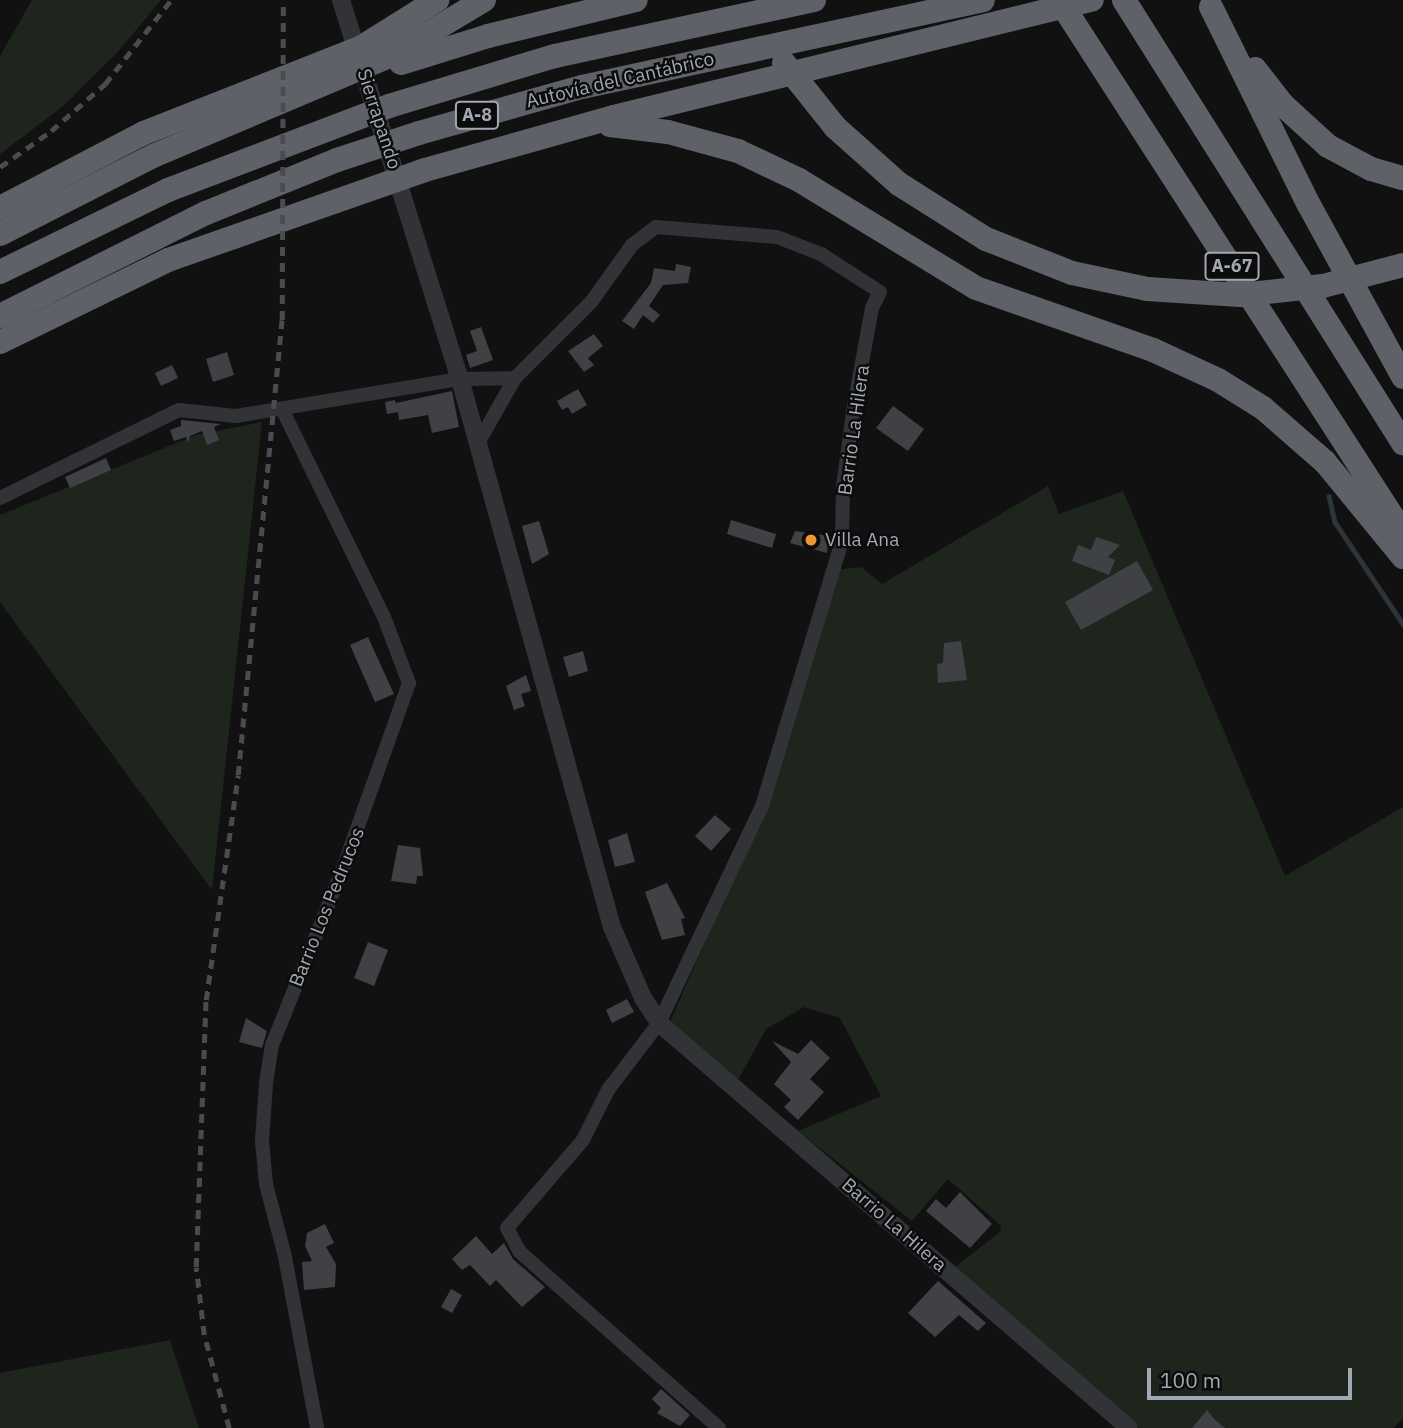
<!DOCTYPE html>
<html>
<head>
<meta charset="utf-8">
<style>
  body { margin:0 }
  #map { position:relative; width:1403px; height:1428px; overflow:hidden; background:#111112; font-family:"IBM Plex Sans",sans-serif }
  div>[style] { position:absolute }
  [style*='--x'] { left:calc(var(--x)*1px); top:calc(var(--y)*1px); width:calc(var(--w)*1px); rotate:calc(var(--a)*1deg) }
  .green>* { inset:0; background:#1d251d }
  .stream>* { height:4.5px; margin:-2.25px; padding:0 2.25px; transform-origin:2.25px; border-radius:2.25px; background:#2b353a }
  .building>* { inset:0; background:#404145 }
  .minor>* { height:14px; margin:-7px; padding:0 7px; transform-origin:7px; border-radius:7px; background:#323337 }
  .tertiary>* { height:18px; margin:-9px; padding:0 9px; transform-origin:9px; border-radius:9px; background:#323337 }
  .motorway>* { height:24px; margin:-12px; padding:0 12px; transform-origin:12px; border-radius:12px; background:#5e6268 }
  .rail>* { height:4.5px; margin-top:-2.25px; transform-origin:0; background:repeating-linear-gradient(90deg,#494b50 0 9px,transparent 0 16px) }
  .dots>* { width:19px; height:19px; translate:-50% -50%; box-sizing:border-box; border:4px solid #0c0c0d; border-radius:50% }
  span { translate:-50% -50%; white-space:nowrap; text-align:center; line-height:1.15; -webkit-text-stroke:5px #0c0c0d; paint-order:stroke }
  .shield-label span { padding:2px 5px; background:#0c0c0d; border:2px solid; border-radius:5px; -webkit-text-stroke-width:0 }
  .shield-label { font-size:18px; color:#a2a9b2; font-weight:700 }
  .street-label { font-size:19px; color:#a2a9b2 }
  .poi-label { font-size:19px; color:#a2a9b2 }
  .left { translate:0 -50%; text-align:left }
  .scale { position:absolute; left:1147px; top:1368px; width:205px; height:32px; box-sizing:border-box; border:4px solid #a2a9b2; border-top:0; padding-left:9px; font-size:21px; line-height:24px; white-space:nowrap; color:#a2a9b2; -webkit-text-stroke:5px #0c0c0d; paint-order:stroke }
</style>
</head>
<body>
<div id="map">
  <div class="green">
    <div style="clip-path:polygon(32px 0,161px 0,117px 53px,61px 108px,0 154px,0 56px)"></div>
    <div style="clip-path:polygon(262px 422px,212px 890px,0 602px,0 515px,196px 435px)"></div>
    <div style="clip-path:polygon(1048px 486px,1059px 514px,1123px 491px,1285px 876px,1403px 807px,1403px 1419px,1393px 1428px,1140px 1428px,954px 1268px,1001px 1231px,1000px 1225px,948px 1179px,912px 1221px,798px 1131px,881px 1096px,840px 1018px,804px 1007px,766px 1029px,737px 1082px,669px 1024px,762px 813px,836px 570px,861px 567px,882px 584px)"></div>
    <div style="clip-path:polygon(170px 1340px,199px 1428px,0 1428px,0 1373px)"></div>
  </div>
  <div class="stream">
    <div style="--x:1329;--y:496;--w:27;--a:77"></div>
    <div style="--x:1335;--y:522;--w:123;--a:56.3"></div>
  </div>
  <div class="building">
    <div style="clip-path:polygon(676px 264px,691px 267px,688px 283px,663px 285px,649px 306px,660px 315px,653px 323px,643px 315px,634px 329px,622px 321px,651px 283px,654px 268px,675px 271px)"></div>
    <div style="clip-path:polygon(481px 327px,493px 360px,470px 368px,466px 355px,477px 351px,470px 331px)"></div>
    <div style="clip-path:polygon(594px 334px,603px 346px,588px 358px,594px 365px,584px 372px,568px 351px)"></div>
    <div style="clip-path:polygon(227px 352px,234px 375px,213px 382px,206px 359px)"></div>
    <div style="clip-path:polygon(172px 365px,178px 378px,161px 386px,155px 373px)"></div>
    <div style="clip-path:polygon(578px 389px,587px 405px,572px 414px,568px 407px,562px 410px,557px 401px)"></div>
    <div style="clip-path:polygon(452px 391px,459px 427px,432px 433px,428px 415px,399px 420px,398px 412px,387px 414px,385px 402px,395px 400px,397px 407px,396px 403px)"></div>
    <div style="clip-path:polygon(893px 406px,924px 429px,908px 451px,876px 428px)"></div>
    <div style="clip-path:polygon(181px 420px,221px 424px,214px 427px,219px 440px,207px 445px,202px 431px,190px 436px,188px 443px,186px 437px,174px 441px,170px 430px,181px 426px)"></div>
    <div style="clip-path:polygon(106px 458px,111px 470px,70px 488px,65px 477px)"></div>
    <div style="clip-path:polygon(731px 520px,776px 534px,772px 548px,727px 534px)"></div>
    <div style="clip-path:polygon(539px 521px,549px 554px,532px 564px,522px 526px)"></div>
    <div style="clip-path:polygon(795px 531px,829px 536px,827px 553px,790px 543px)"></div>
    <div style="clip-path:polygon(1096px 537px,1120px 545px,1108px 557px,1115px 560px,1109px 575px,1072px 561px,1078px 545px,1091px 550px)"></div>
    <div style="clip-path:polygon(1137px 561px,1153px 590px,1081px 630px,1065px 602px)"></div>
    <div style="clip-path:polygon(368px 637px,394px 694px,375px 702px,350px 645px)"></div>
    <div style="clip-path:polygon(961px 641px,967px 680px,938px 683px,937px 664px,943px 663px,944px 643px)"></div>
    <div style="clip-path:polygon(583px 651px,588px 671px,569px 677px,563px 657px)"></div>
    <div style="clip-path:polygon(526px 675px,531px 691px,521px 694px,525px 706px,514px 710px,506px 686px)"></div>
    <div style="clip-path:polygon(715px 815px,731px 829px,711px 851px,695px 836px)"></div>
    <div style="clip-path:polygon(627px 833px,635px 862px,615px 867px,608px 840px)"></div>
    <div style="clip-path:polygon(398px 845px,420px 848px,423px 876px,417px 876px,416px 884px,391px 881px)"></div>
    <div style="clip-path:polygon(667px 883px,685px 918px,681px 919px,685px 935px,662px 940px,645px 892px)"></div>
    <div style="clip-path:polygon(368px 942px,388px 950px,374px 986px,354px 978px)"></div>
    <div style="clip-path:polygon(627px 999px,634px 1012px,612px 1023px,606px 1010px)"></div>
    <div style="clip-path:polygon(246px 1018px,267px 1031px,262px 1048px,239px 1042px)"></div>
    <div style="clip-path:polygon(811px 1040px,830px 1058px,810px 1079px,824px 1092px,798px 1120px,784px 1107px,791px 1100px,774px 1084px,791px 1062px,772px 1041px,798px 1054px)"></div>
    <div style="clip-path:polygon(960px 1192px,992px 1224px,970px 1248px,926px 1211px,936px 1199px,946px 1208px)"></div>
    <div style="clip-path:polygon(325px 1224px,334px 1243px,326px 1247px,336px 1264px,335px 1287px,304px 1290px,302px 1262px,312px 1261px,305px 1246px,307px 1233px)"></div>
    <div style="clip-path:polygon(476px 1236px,492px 1254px,504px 1243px,513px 1259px,545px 1287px,522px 1307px,496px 1280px,490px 1286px,470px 1265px,462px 1270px,452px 1259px)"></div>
    <div style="clip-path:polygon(938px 1281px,986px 1323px,978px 1331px,959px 1315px,935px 1337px,908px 1313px)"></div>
    <div style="clip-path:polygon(451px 1289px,462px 1295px,452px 1313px,441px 1307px)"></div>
    <div style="clip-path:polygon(661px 1389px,690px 1415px,680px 1426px,657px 1413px,661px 1408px,652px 1399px)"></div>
    <div style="clip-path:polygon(1207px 1410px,1215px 1420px,1225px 1428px,1192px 1428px)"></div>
  </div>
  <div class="minor">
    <div style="--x:283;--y:411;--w:229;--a:63.9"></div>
    <div style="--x:384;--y:617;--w:71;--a:69.3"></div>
    <div style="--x:409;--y:683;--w:194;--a:109.6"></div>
    <div style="--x:344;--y:866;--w:193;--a:111.9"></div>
    <div style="--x:272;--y:1045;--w:39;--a:99"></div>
    <div style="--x:266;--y:1084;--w:57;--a:94"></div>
    <div style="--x:262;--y:1141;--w:43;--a:84.7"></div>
    <div style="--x:266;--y:1184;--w:75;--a:75.4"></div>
    <div style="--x:285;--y:1257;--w:174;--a:79.4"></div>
    <div style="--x:477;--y:445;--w:77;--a:-60.4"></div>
    <div style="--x:515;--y:378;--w:109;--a:-45"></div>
    <div style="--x:592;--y:301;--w:69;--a:-54.5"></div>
    <div style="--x:632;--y:245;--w:30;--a:-37"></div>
    <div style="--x:656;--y:227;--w:121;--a:4.7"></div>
    <div style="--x:777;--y:237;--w:47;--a:21.1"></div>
    <div style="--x:821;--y:254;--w:70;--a:32.8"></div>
    <div style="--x:880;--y:292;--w:18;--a:117"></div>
    <div style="--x:872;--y:308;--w:106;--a:100.4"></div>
    <div style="--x:853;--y:412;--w:76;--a:97.6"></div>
    <div style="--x:843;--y:487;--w:54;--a:91.1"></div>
    <div style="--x:842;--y:541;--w:277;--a:106.8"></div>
    <div style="--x:762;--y:806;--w:240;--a:115.4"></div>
    <div style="--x:659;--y:1023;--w:84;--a:127.3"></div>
    <div style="--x:608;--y:1090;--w:56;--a:116.6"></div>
    <div style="--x:583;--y:1140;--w:116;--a:130.8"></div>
    <div style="--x:507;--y:1228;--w:27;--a:62"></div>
    <div style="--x:520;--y:1252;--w:266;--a:41.5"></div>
    <div style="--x:0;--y:498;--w:199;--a:-26.2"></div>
    <div style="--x:179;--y:410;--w:57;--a:6"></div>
    <div style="--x:236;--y:416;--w:227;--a:-9.4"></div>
    <div style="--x:460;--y:379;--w:55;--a:-1"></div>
  </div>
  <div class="tertiary">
    <div style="--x:341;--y:0;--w:397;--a:72.6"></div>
    <div style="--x:460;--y:379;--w:569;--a:74.5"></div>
    <div style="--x:612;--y:927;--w:77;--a:66.4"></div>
    <div style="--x:643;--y:998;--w:30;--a:57"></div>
    <div style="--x:659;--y:1023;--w:620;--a:40.75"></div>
  </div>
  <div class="motorway">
    <div style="--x:1059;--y:0;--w:634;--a:57.16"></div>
    <div style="--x:1124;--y:0;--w:524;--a:57.8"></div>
    <div style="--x:1211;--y:7;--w:221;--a:63.7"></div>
    <div style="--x:1309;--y:205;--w:196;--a:61.3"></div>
    <div style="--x:401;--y:63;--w:91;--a:-17.2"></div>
    <div style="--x:488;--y:36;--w:152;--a:-13.7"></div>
    <div style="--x:784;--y:63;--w:82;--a:51.4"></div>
    <div style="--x:835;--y:127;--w:86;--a:41.7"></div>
    <div style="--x:899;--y:184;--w:103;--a:32.3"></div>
    <div style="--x:986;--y:239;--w:92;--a:21.6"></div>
    <div style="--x:1072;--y:273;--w:77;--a:12"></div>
    <div style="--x:1147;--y:289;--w:93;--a:3.7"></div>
    <div style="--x:1240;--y:295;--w:83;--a:-6.2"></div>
    <div style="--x:1323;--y:286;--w:83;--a:-14.7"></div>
    <div style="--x:1255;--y:69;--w:46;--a:52.1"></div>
    <div style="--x:1283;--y:105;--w:61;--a:42.3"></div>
    <div style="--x:1328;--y:146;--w:49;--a:28.1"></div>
    <div style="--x:1371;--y:169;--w:33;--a:16"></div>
    <div style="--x:610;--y:125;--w:58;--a:6.9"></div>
    <div style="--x:668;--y:132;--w:73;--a:15.2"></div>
    <div style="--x:738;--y:151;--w:68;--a:25.4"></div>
    <div style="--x:799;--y:180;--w:207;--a:31.4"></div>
    <div style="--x:976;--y:288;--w:188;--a:19.3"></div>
    <div style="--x:1153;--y:350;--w:72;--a:24.8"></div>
    <div style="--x:1218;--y:380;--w:53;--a:31.9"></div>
    <div style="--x:1263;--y:408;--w:82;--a:41.1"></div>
    <div style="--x:1325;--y:462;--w:123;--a:50.6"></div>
    <div style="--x:0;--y:208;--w:162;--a:-27.5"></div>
    <div style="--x:144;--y:133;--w:234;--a:-21.5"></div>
    <div style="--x:362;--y:47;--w:89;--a:-32.1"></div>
    <div style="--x:0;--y:234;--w:172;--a:-27"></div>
    <div style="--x:153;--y:156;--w:262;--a:-22.9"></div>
    <div style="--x:394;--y:54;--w:105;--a:-31"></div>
    <div style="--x:0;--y:272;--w:187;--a:-26"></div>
    <div style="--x:168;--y:190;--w:236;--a:-20.8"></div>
    <div style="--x:389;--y:106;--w:173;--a:-16.8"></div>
    <div style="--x:555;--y:56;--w:265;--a:-12.2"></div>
    <div style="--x:0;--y:316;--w:230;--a:-26.6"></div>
    <div style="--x:206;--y:213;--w:141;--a:-22"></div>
    <div style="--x:337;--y:160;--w:86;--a:-18.2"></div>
    <div style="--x:419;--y:133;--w:169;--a:-15.8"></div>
    <div style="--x:582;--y:87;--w:410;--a:-12.2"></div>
    <div style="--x:0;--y:342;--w:187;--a:-26"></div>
    <div style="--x:168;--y:260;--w:272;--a:-19.3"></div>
    <div style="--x:425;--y:170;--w:196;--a:-15.7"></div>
    <div style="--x:614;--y:117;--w:492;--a:-13.8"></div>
  </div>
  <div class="rail">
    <div style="--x:0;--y:167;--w:62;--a:-35.2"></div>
    <div style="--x:51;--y:131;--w:72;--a:-41"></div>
    <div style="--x:105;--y:84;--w:107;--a:-51.8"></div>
    <div style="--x:229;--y:1428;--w:96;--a:-105"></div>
    <div style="--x:204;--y:1335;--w:68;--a:-96.7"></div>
    <div style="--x:196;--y:1267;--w:267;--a:-87.9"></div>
    <div style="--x:206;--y:1000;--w:227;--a:-81.9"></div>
    <div style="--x:238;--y:775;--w:457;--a:-84.5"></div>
    <div style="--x:282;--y:320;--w:320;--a:-89.8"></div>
  </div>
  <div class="dots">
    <div style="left:811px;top:540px;background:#ea9731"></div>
  </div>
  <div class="shield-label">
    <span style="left:477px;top:115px">A-8</span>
    <span style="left:1232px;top:266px">A-67</span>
  </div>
  <div class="street-label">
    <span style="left:620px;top:80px;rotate:-13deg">Autovía del Cantábrico</span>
    <span style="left:379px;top:119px;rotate:72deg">Sierrapando</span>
    <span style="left:854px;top:430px;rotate:-82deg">Barrio La Hilera</span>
    <span style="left:327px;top:907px;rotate:-68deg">Barrio Los Pedrucos</span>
    <span style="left:894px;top:1225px;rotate:41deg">Barrio La Hilera</span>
  </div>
  <div class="poi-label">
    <span class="left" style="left:825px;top:540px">Villa Ana</span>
  </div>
  <div class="scale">100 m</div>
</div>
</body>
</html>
